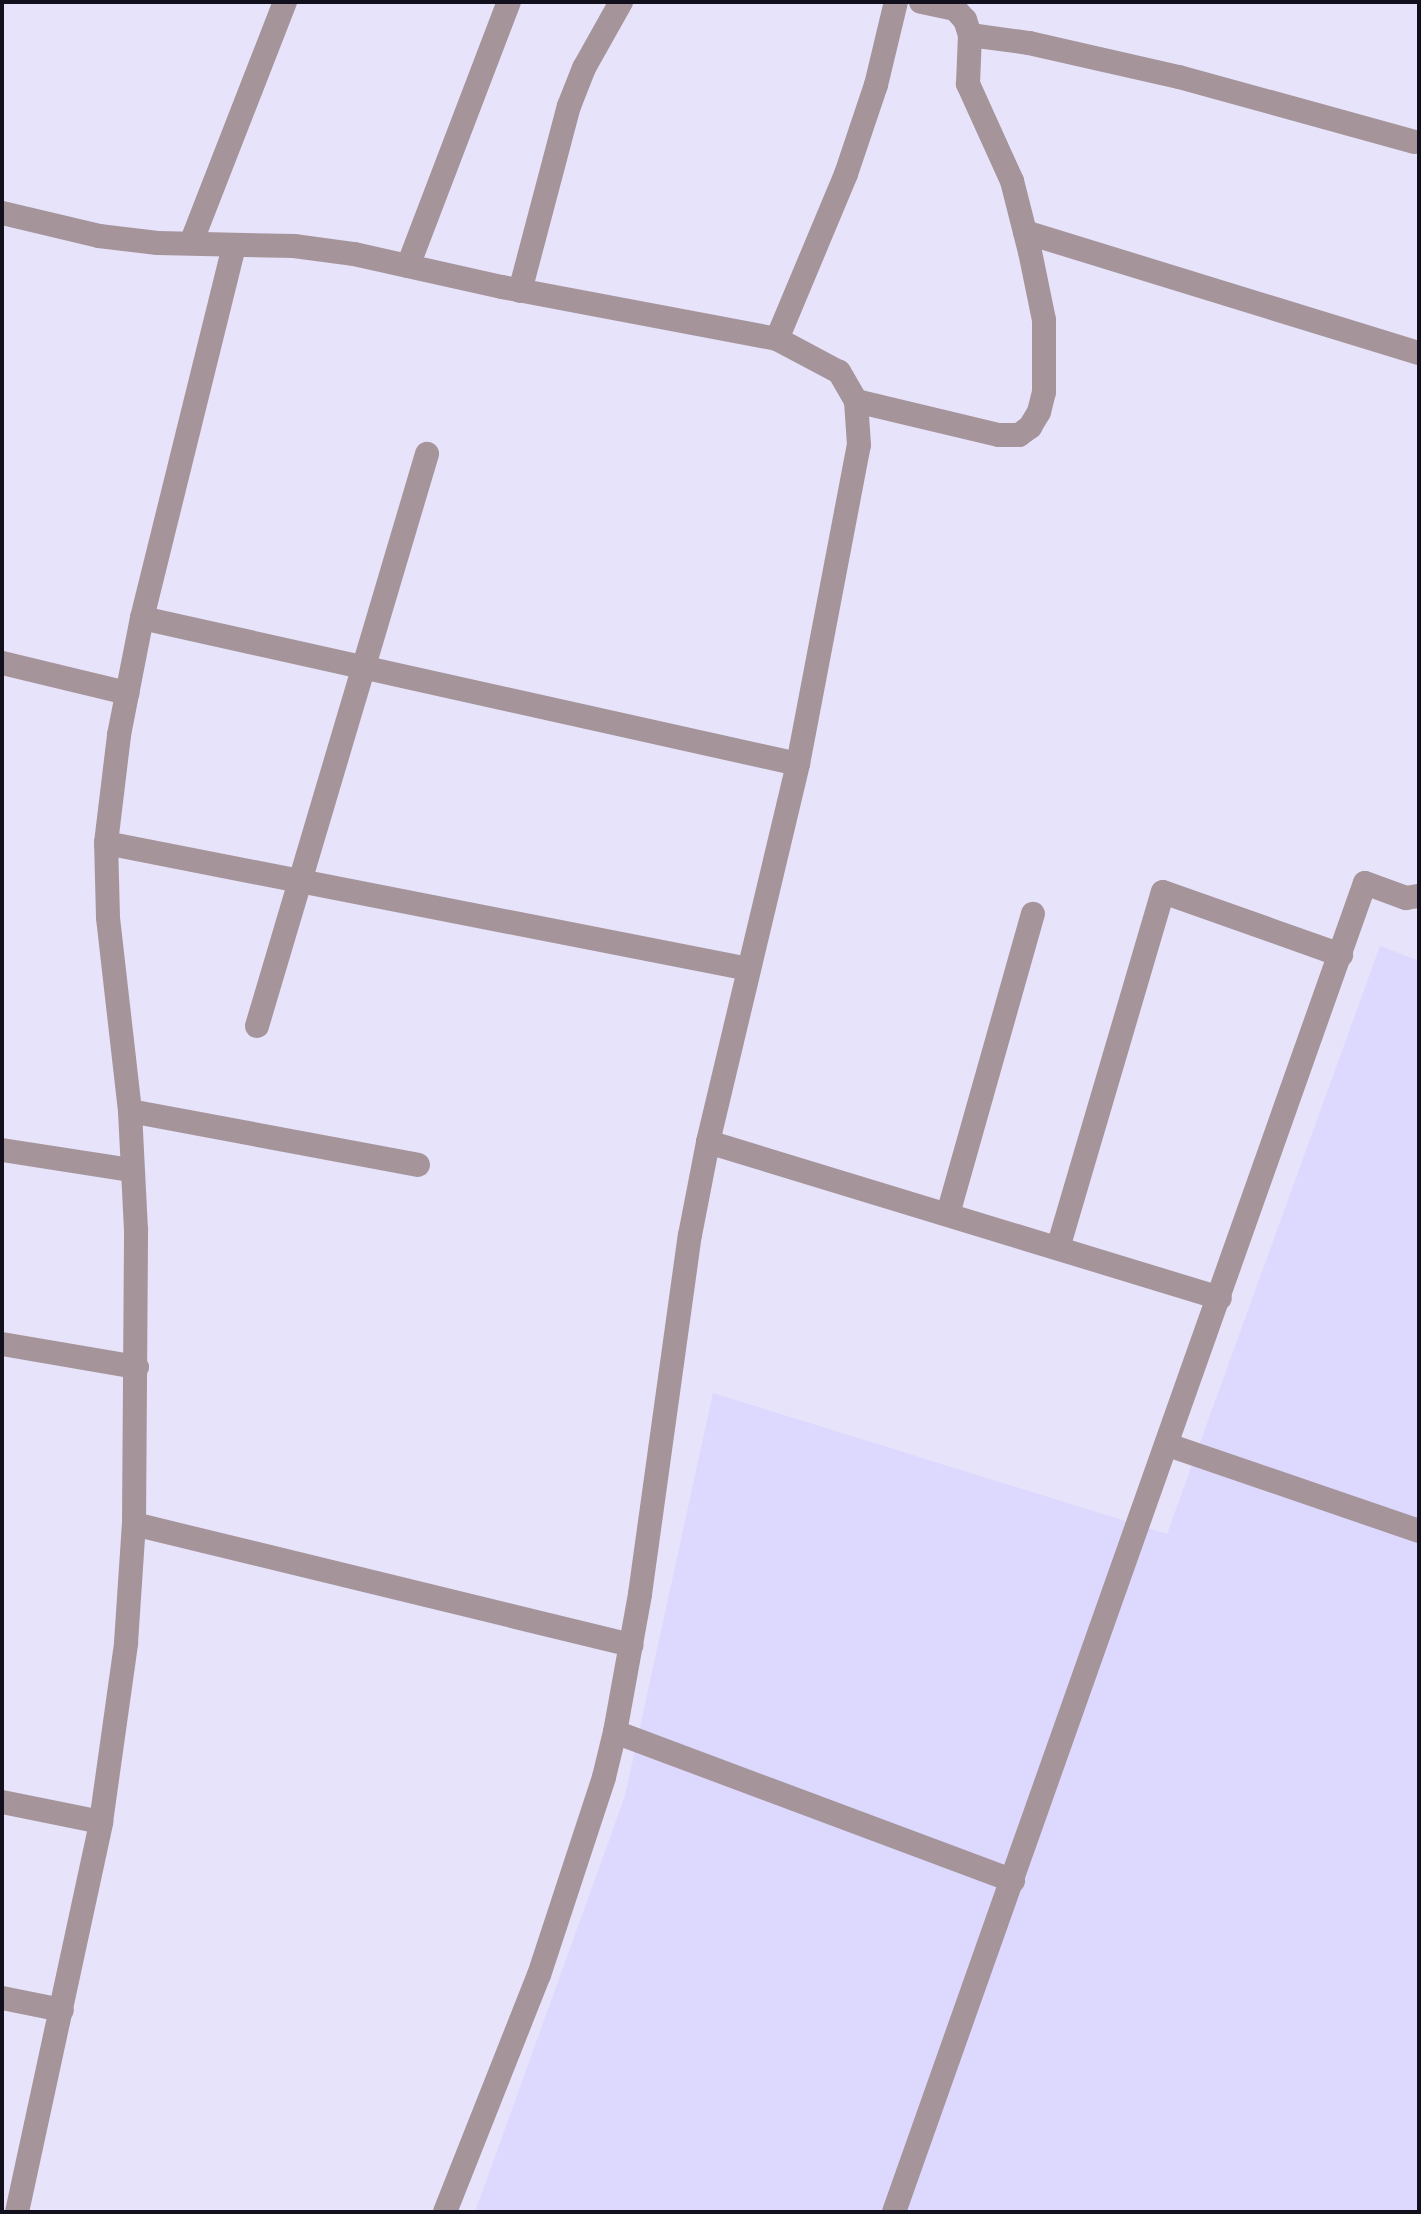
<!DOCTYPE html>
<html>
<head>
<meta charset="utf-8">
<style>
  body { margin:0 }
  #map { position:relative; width:1421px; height:2214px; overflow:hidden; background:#e6e3fa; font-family:Barlow,sans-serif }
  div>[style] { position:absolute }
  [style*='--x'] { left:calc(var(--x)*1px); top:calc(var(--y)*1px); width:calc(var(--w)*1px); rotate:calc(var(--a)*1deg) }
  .built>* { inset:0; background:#ddd8fd }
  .minor>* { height:24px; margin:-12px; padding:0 12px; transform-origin:12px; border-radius:12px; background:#a6949b }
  span { translate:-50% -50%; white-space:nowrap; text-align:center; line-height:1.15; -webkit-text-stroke:7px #f4f3fa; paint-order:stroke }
  .frame { position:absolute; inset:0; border:4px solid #12101d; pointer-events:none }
</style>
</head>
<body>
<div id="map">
  <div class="built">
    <div style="clip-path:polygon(1380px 946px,1419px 961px,1419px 2212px,475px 2212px,625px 1796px,713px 1393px,1167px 1534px)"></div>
  </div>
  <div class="minor">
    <div style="--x:970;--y:35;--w:60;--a:7.7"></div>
    <div style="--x:1029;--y:43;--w:154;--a:12.8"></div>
    <div style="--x:1179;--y:77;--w:245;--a:15.4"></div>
    <div style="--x:2;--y:213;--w:100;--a:13.3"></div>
    <div style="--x:99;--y:236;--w:59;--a:6.8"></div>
    <div style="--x:158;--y:243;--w:136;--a:1.3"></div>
    <div style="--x:294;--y:246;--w:61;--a:7.6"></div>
    <div style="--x:354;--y:254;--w:152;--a:12.6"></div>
    <div style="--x:502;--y:287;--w:280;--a:10.7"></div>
    <div style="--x:1025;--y:232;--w:412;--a:17.1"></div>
    <div style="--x:191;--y:243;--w:259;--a:-68.7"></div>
    <div style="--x:408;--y:266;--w:283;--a:-69.1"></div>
    <div style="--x:520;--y:291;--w:191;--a:-75.2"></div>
    <div style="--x:569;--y:106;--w:41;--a:-68.5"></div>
    <div style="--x:584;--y:68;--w:76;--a:-60.7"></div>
    <div style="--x:856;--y:401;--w:147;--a:13.4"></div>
    <div style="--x:999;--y:435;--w:20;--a:0"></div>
    <div style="--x:1019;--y:435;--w:14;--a:-36"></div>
    <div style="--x:1030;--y:427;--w:17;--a:-59"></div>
    <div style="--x:1039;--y:412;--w:21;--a:-76"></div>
    <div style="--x:1044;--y:392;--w:72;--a:-90"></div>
    <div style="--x:1044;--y:320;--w:69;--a:-101.6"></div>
    <div style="--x:1030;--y:252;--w:73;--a:-104.2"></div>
    <div style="--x:1012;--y:181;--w:107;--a:-114.4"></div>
    <div style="--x:968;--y:84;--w:49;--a:-87.7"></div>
    <div style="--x:970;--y:35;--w:16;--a:-108"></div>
    <div style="--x:965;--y:20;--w:15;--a:-132"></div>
    <div style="--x:955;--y:9;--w:35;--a:-168"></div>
    <div style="--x:142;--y:618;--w:672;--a:12.55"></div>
    <div style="--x:2;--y:663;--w:129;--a:13.5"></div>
    <div style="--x:106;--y:843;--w:655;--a:11.09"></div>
    <div style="--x:257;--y:1026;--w:597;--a:-73.45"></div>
    <div style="--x:130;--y:1111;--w:293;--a:10.6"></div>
    <div style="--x:708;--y:1142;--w:535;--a:16.95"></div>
    <div style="--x:2;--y:1150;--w:131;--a:8.8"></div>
    <div style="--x:948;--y:1214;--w:312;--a:-74.2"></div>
    <div style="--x:1058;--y:1248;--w:371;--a:-73.6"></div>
    <div style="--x:1163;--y:892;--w:189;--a:19.5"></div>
    <div style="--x:2;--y:1344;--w:137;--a:9.7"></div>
    <div style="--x:1168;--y:1445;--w:265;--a:18.9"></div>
    <div style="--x:134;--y:1524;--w:512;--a:13.68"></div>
    <div style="--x:615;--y:1732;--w:425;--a:20.5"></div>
    <div style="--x:2;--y:1802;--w:101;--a:11.4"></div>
    <div style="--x:2;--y:1998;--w:61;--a:11.3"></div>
    <div style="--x:17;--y:2212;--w:399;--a:-77.8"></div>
    <div style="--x:101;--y:1822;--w:181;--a:-82"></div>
    <div style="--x:126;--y:1643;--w:119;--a:-86.2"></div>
    <div style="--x:134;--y:1524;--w:294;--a:-89.6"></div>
    <div style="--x:136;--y:1230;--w:119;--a:-92.9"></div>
    <div style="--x:130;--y:1111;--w:195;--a:-96.5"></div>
    <div style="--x:108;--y:917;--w:74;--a:-91.5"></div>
    <div style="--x:106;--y:843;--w:109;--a:-83.1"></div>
    <div style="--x:119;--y:735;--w:119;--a:-78.9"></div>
    <div style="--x:142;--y:618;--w:384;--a:-76.1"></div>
    <div style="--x:445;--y:2212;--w:255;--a:-68.4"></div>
    <div style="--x:539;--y:1975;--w:208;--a:-71.8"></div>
    <div style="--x:604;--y:1777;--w:46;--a:-76.3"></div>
    <div style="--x:615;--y:1732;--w:140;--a:-79.7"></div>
    <div style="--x:640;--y:1594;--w:362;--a:-82.1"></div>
    <div style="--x:690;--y:1235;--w:95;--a:-79"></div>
    <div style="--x:708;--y:1142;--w:389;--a:-76.6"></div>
    <div style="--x:798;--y:764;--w:325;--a:-79.2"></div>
    <div style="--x:859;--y:445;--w:44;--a:-93.9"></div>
    <div style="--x:856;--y:401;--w:34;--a:-120"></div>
    <div style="--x:839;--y:372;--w:70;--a:-152"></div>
    <div style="--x:777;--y:339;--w:179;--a:-67.3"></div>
    <div style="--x:846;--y:174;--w:94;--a:-71.4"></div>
    <div style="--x:876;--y:85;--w:85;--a:-76.5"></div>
    <div style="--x:894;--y:2212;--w:1410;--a:-70.49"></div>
    <div style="--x:1365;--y:883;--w:44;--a:20.1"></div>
    <div style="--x:1406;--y:898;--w:13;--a:-9"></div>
  </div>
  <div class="frame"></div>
</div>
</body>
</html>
